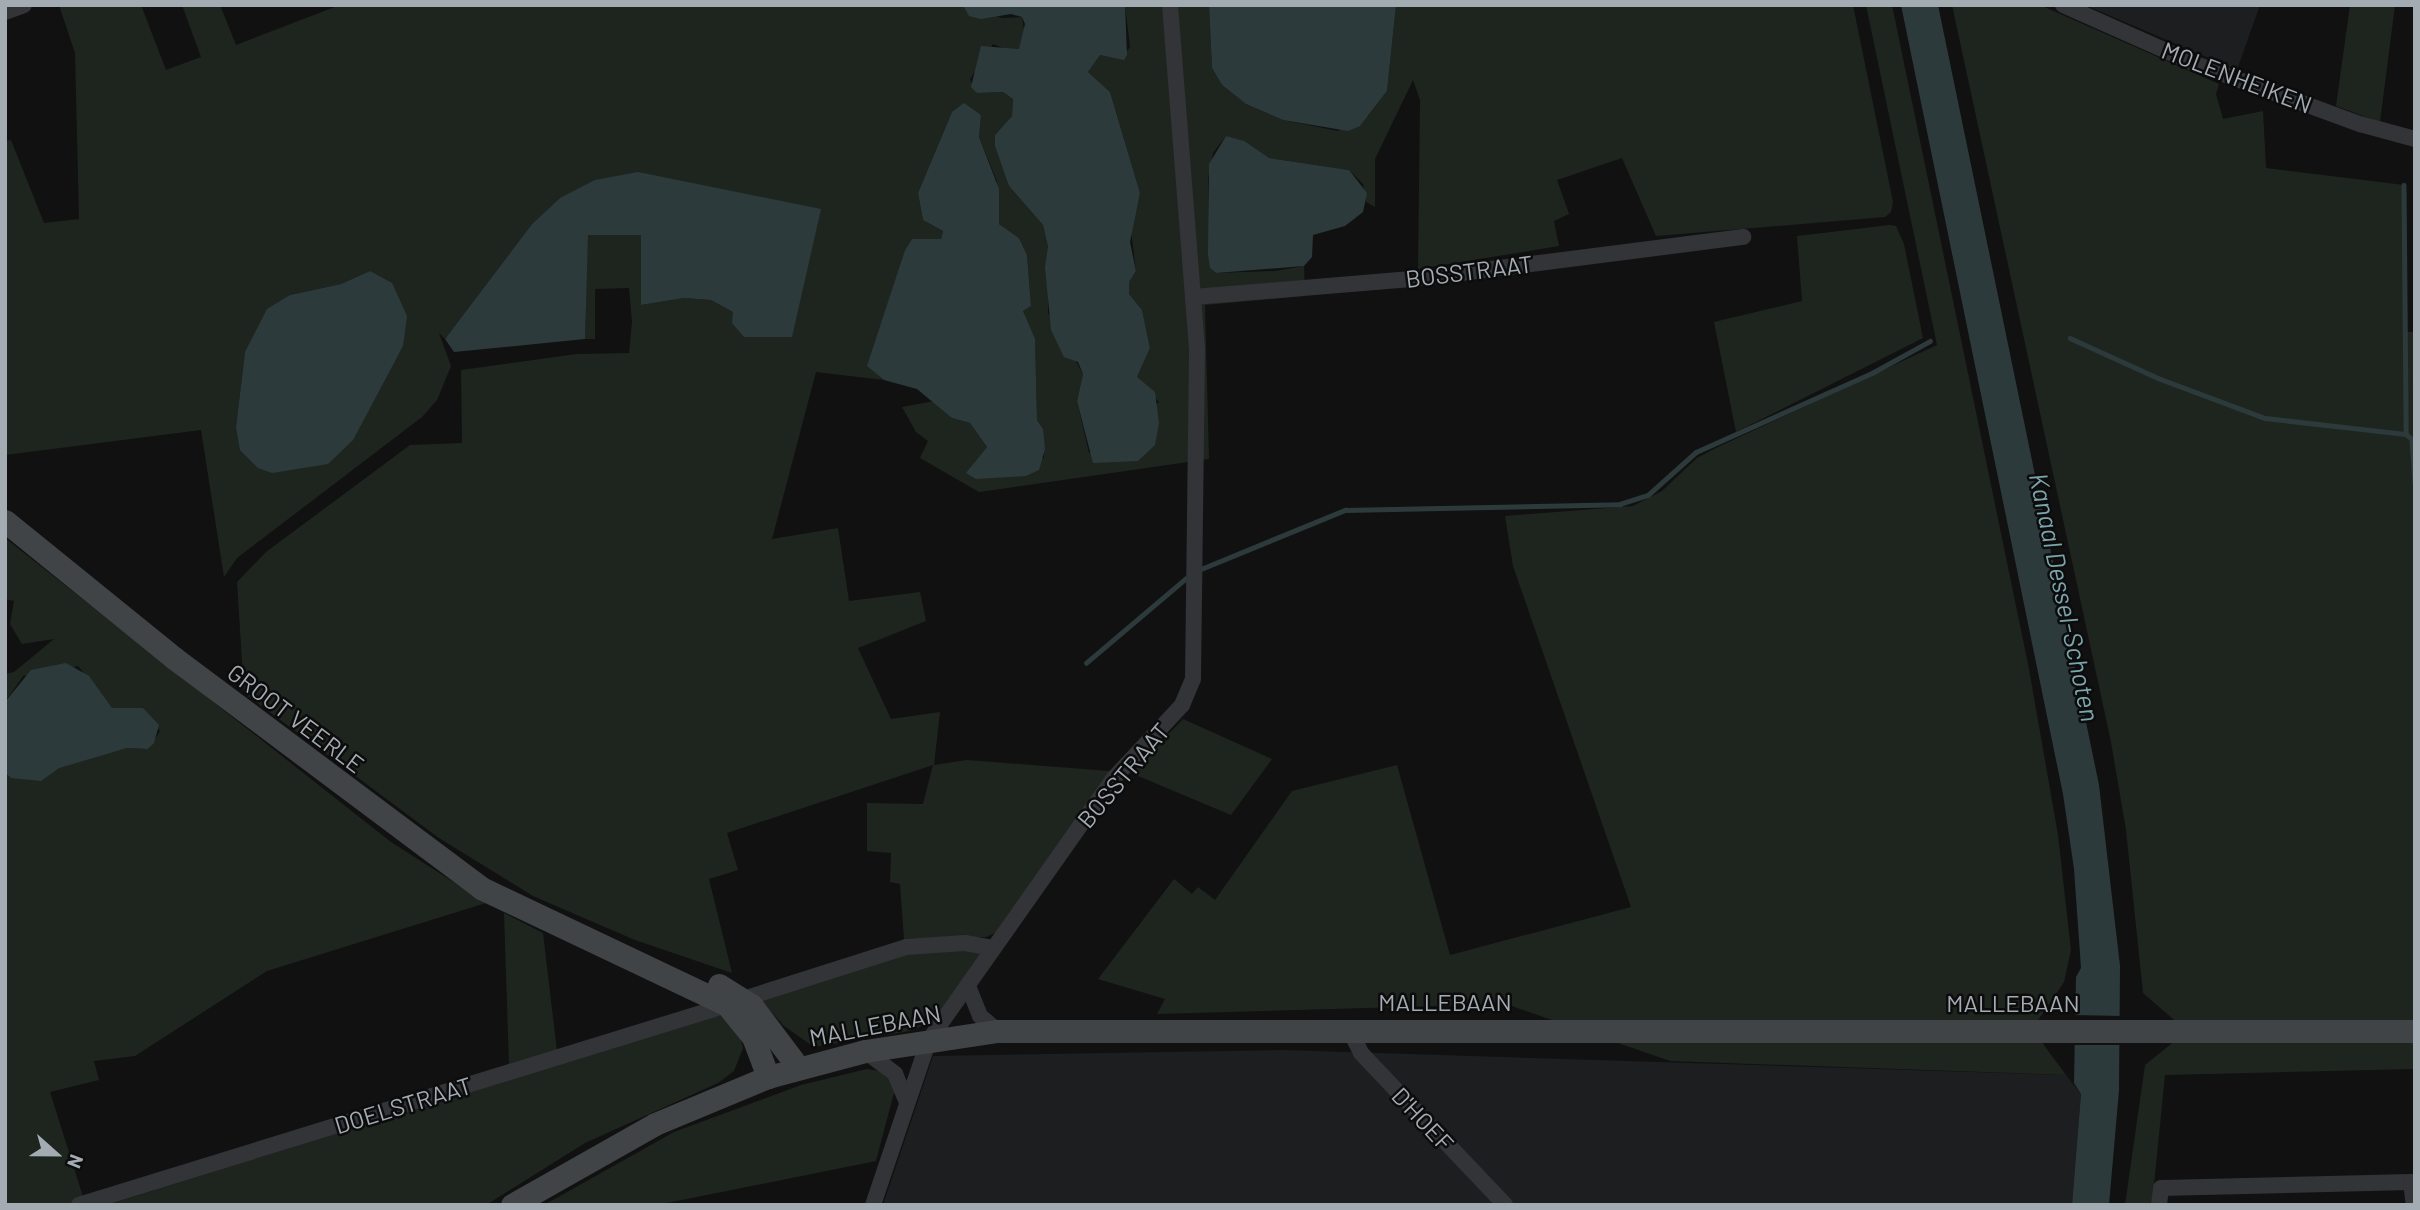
<!DOCTYPE html>
<html>
<head>
<meta charset="utf-8">
<style>
  body { margin:0 }
  #map { position:relative; width:2420px; height:1210px; overflow:hidden; background:#111112; font-family:Barlow,sans-serif }
  div>[style] { position:absolute }
  [style*='--x'] { left:calc(var(--x)*1px); top:calc(var(--y)*1px); width:calc(var(--w)*1px); rotate:calc(var(--a)*1deg) }
  .built>* { inset:0; background:#1d1e1f }
  .green>* { inset:0; background:#1e251e }
  .water>* { inset:0; background:#2d3a3c }
  .pier>* { inset:0; background:#111112 }
  .stream>* { height:4.5px; margin:-2.25px; padding:0 2.25px; transform-origin:2.25px; border-radius:2.25px; background:#2d3a3c }
  .street>* { height:16px; margin:-8px; padding:0 8px; transform-origin:8px; border-radius:8px; background:#323437 }
  .secondary>* { height:23px; margin:-11.5px; padding:0 11.5px; transform-origin:11.5px; border-radius:11.5px; background:#404447 }
  span { translate:-50% -50%; white-space:nowrap; text-align:center; line-height:1.15; -webkit-text-stroke:5px #0c0c0d; paint-order:stroke }
  .street-label { font-size:24px; color:#a3acb2 }
  .water-label { font-size:26px; color:#7ba4ac; font-style:italic }
  .frame { position:absolute; inset:0; border:7px solid #a3acb2; pointer-events:none }
  .north { position:absolute; left:21px; top:1119px; width:70px; height:70px; -webkit-text-stroke:5px #0c0c0d; paint-order:stroke; rotate:111deg; font-size:19px; font-weight:700; line-height:28px; text-align:center; color:#a3acb2 }
  .north::after { content:''; display:block; margin:auto; width:24px; height:32px; background:#a3acb2; clip-path:polygon(50% 0,100% 100%,50% 72%,0 100%) }
</style>
</head>
<body>
<div id="map">
  <div class="built">
    <div style="clip-path:polygon(2085px 5px,2260px 5px,2237px 70px)"></div>
    <div style="clip-path:polygon(1284px 1050px,2066px 1075px,2081px 1094px,2072px 1205px,883px 1205px,933px 1056px)"></div>
  </div>
  <div class="green">
    <div style="clip-path:polygon(evenodd,59px 5px,141px 5px,166px 70px,201px 57px,182px 5px,220px 5px,236px 45px,340px 5px,963px 5px,1002px 18px,1022px 17px,1025px 36px,1019px 49px,1013px 52px,993px 44px,970px 79px,977px 93px,1003px 92px,1013px 99px,1012px 116px,995px 135px,1009px 186px,1043px 225px,1048px 248px,1048px 313px,1083px 374px,1077px 401px,1089px 453px,1159px 402px,1137px 377px,1150px 348px,1142px 310px,1129px 294px,1129px 282px,1136px 271px,1131px 230px,1140px 193px,1110px 92px,1088px 72px,1100px 55px,1121px 59px,1130px 47px,1125px 5px,1209px 5px,1212px 68px,1222px 85px,1246px 104px,1283px 120px,1338px 131px,1368px 116px,1387px 91px,1396px 5px,1853px 5px,1893px 202px,1891px 212px,1885px 217px,1656px 236px,1622px 158px,1557px 180px,1569px 214px,1554px 221px,1559px 246px,1418px 269px,1420px 100px,1413px 80px,1375px 159px,1375px 207px,1366px 202px,1363px 184px,1349px 170px,1269px 158px,1226px 136px,1213px 153px,1208px 178px,1210px 268px,1216px 273px,1275px 271px,1304px 266px,1305px 296px,1205px 305px,1209px 459px,979px 492px,920px 458px,928px 441px,916px 432px,902px 407px,935px 401px,952px 418px,970px 423px,987px 447px,973px 465px,1044px 458px,1043px 429px,1037px 420px,1035px 346px,1023px 311px,1031px 306px,1027px 255px,1019px 238px,999px 224px,997px 181px,979px 137px,981px 114px,952px 112px,918px 193px,923px 220px,943px 231px,941px 239px,912px 239px,905px 250px,868px 366px,884px 380px,816px 372px,772px 539px,838px 528px,849px 601px,920px 592px,926px 621px,858px 648px,891px 719px,940px 712px,934px 765px,967px 760px,1109px 771px,995px 933px,986px 937px,904px 939px,900px 884px,890px 882px,891px 853px,867px 851px,867px 803px,923px 804px,933px 765px,727px 833px,738px 870px,709px 879px,732px 973px,635px 940px,533px 896px,439px 838px,244px 693px,237px 582px,266px 552px,410px 445px,462px 443px,461px 370px,577px 354px,629px 353px,632px 322px,629px 288px,595px 289px,595px 339px,585px 339px,587px 235px,641px 235px,641px 305px,684px 298px,711px 300px,733px 312px,744px 337px,791px 337px,820px 209px,560px 198px,532px 224px,445px 339px,439px 333px,451px 366px,437px 400px,422px 417px,237px 558px,224px 577px,201px 430px,5px 455px,5px 141px,11px 140px,44px 223px,79px 219px,75px 53px,59px 5px,370px 271px,403px 346px,368px 407px,236px 427px,245px 352px,290px 295px,341px 284px,370px 271px)"></div>
    <div style="clip-path:polygon(1866px 5px,1892px 5px,2029px 669px,2058px 835px,2071px 950px,2064px 982px,2032px 1029px,2066px 1075px,1670px 1061px,1506px 1004px,1157px 1014px,1165px 999px,1098px 979px,1174px 879px,1192px 894px,1198px 887px,1215px 900px,1292px 791px,1397px 765px,1450px 955px,1631px 907px,1513px 566px,1505px 516px,1633px 506px,1662px 491px,1697px 458px,1716px 448px,1937px 345px)"></div>
    <div style="clip-path:polygon(1952px 5px,2040px 5px,2219px 84px,2216px 94px,2223px 119px,2263px 111px,2266px 168px,2404px 185px,2407px 332px,2415px 332px,2415px 1069px,2165px 1075px,2152px 1205px,2125px 1205px,2145px 1065px,2187px 1031px,2143px 993px,2126px 830px,2111px 742px)"></div>
    <div style="clip-path:polygon(2350px 5px,2395px 5px,2380px 122px,2336px 106px)"></div>
    <div style="clip-path:polygon(1890px 225px,1896px 226px,1904px 244px,1923px 338px,1736px 432px,1714px 322px,1802px 301px,1797px 236px)"></div>
    <div style="clip-path:polygon(5px 538px,391px 842px,486px 903px,267px 971px,135px 1056px,94px 1061px,99px 1080px,50px 1092px,84px 1200px,70px 1205px,5px 1205px,5px 773px,11px 778px,127px 748px,149px 749px,160px 731px,143px 708px,112px 708px,78px 666px,23px 676px,5px 702px,5px 674px,14px 672px,54px 639px,22px 644px,10px 624px,14px 601px,5px 599px)"></div>
    <div style="clip-path:polygon(1183px 719px,1272px 759px,1231px 815px,1131px 773px)"></div>
    <div style="clip-path:polygon(504px 913px,543px 933px,557px 1051px,509px 1065px)"></div>
    <div style="clip-path:polygon(974px 949px,981px 954px,937px 1019px,910px 1031px,814px 1047px,784px 1026px,761px 1001px,910px 954px)"></div>
    <div style="clip-path:polygon(714px 1016px,723px 1016px,740px 1035px,743px 1048px,734px 1071px,718px 1083px,585px 1143px,486px 1205px,107px 1205px)"></div>
    <div style="clip-path:polygon(867px 1069px,879px 1071px,896px 1085px,876px 1161px,657px 1205px,544px 1205px,674px 1132px,801px 1085px)"></div>
  </div>
  <div class="water">
    <div style="clip-path:polygon(963px 5px,1125px 5px,1127px 55px,1124px 60px,1100px 55px,1088px 72px,1110px 92px,1140px 193px,1130px 242px,1136px 271px,1129px 282px,1129px 294px,1142px 310px,1150px 348px,1137px 377px,1155px 392px,1159px 423px,1155px 445px,1138px 461px,1093px 463px,1077px 401px,1083px 374px,1078px 362px,1064px 357px,1051px 330px,1045px 267px,1048px 247px,1043px 225px,1009px 186px,995px 146px,995px 135px,1012px 116px,1013px 99px,1003px 92px,977px 93px,971px 87px,981px 46px,1019px 49px,1025px 24px,1022px 17px,1011px 14px,981px 19px,969px 16px)"></div>
    <div style="clip-path:polygon(1209px 5px,1396px 5px,1387px 91px,1360px 126px,1348px 131px,1283px 120px,1246px 104px,1222px 85px,1212px 68px)"></div>
    <div style="clip-path:polygon(1901px 5px,1938px 5px,2099px 785px,2120px 966px,2119px 1090px,2109px 1205px,2072px 1205px,2081px 1094px,2074px 1083px,2076px 977px,2081px 968px,2074px 869px,2063px 794px)"></div>
    <div style="clip-path:polygon(964px 103px,981px 115px,979px 137px,999px 189px,999px 224px,1019px 238px,1027px 255px,1031px 306px,1023px 311px,1035px 339px,1037px 420px,1043px 429px,1045px 449px,1039px 470px,1026px 476px,976px 479px,966px 473px,987px 447px,970px 423px,952px 418px,917px 389px,884px 380px,867px 366px,905px 250px,912px 239px,941px 239px,943px 231px,923px 220px,918px 193px,952px 112px)"></div>
    <div style="clip-path:polygon(1226px 136px,1244px 141px,1269px 158px,1349px 170px,1367px 193px,1363px 212px,1345px 226px,1313px 235px,1312px 257px,1304px 266px,1216px 273px,1210px 268px,1208px 255px,1209px 164px)"></div>
    <div style="clip-path:polygon(638px 172px,821px 209px,792px 337px,744px 337px,732px 323px,733px 312px,711px 300px,684px 298px,641px 305px,641px 235px,588px 235px,585px 339px,454px 352px,445px 339px,532px 224px,560px 198px,595px 180px)"></div>
    <div style="clip-path:polygon(370px 271px,392px 283px,407px 316px,403px 346px,353px 440px,328px 464px,272px 473px,258px 468px,240px 450px,236px 427px,245px 352px,267px 309px,290px 295px,341px 284px)"></div>
    <div style="clip-path:polygon(66px 663px,89px 676px,112px 708px,143px 708px,159px 725px,154px 743px,148px 749px,127px 748px,59px 768px,41px 781px,11px 778px,5px 773px,5px 702px,31px 670px)"></div>
  </div>
  <div class="pier">
    <div style="clip-path:polygon(2072px 1015px,2123px 1016px,2123px 1045px,2071px 1045px)"></div>
  </div>
  <div class="stream">
    <div style="--x:2404;--y:185;--w:249;--a:89.5"></div>
    <div style="--x:2070;--y:338;--w:97;--a:24.4"></div>
    <div style="--x:2158;--y:378;--w:114;--a:20.5"></div>
    <div style="--x:2265;--y:418;--w:142;--a:6.5"></div>
    <div style="--x:2406;--y:434;--w:8;--a:40"></div>
    <div style="--x:2412;--y:439;--w:43;--a:86"></div>
    <div style="--x:1201;--y:569;--w:156;--a:-22.3"></div>
    <div style="--x:1345;--y:510;--w:275;--a:-1.2"></div>
    <div style="--x:1620;--y:504;--w:29;--a:-18"></div>
    <div style="--x:1648;--y:495;--w:64;--a:-41.9"></div>
    <div style="--x:1696;--y:452;--w:193;--a:-24.2"></div>
    <div style="--x:1872;--y:373;--w:66;--a:-28.9"></div>
    <div style="--x:1086;--y:663;--w:138;--a:-40.3"></div>
  </div>
  <div class="street">
    <div style="--x:2063;--y:5;--w:142;--a:24"></div>
    <div style="--x:2193;--y:63;--w:178;--a:20.1"></div>
    <div style="--x:2360;--y:124;--w:57;--a:15.3"></div>
    <div style="--x:5;--y:12;--w:20;--a:-20"></div>
    <div style="--x:1193;--y:297;--w:222;--a:-4.7"></div>
    <div style="--x:1414;--y:279;--w:332;--a:-7.3"></div>
    <div style="--x:968;--y:986;--w:32;--a:68"></div>
    <div style="--x:980;--y:1016;--w:23;--a:40"></div>
    <div style="--x:743;--y:999;--w:171;--a:-17.7"></div>
    <div style="--x:906;--y:947;--w:59;--a:-3.9"></div>
    <div style="--x:965;--y:943;--w:28;--a:10"></div>
    <div style="--x:1349;--y:1029;--w:27;--a:63"></div>
    <div style="--x:1361;--y:1053;--w:209;--a:46.5"></div>
    <div style="--x:865;--y:1051;--w:38;--a:37"></div>
    <div style="--x:895;--y:1074;--w:30;--a:67"></div>
    <div style="--x:79;--y:1205;--w:678;--a:-17.15"></div>
    <div style="--x:873;--y:1205;--w:174;--a:-71.3"></div>
    <div style="--x:929;--y:1040;--w:321;--a:-54.8"></div>
    <div style="--x:1114;--y:778;--w:100;--a:-47"></div>
    <div style="--x:1182;--y:705;--w:28;--a:-67"></div>
    <div style="--x:1193;--y:679;--w:331;--a:-89.3"></div>
    <div style="--x:1197;--y:348;--w:344;--a:-94.5"></div>
    <div style="--x:2159;--y:1205;--w:17;--a:-83"></div>
    <div style="--x:2161;--y:1188;--w:250;--a:-1.4"></div>
    <div style="--x:2411;--y:1182;--w:23;--a:83"></div>
  </div>
  <div class="secondary">
    <div style="--x:5;--y:521;--w:218;--a:39"></div>
    <div style="--x:174;--y:658;--w:384;--a:36.8"></div>
    <div style="--x:481;--y:888;--w:272;--a:25.4"></div>
    <div style="--x:727;--y:1005;--w:41;--a:50.9"></div>
    <div style="--x:753;--y:1037;--w:43;--a:69.4"></div>
    <div style="--x:719;--y:985;--w:39;--a:32"></div>
    <div style="--x:752;--y:1006;--w:76;--a:53"></div>
    <div style="--x:512;--y:1205;--w:164;--a:-29.5"></div>
    <div style="--x:655;--y:1124;--w:122;--a:-22.6"></div>
    <div style="--x:768;--y:1077;--w:100;--a:-15"></div>
    <div style="--x:865;--y:1051;--w:134;--a:-8.6"></div>
    <div style="--x:998;--y:1031;--w:1417;--a:0"></div>
  </div>
  <div class="street-label">
    <span style="left:2237px;top:77px;rotate:21deg">MOLENHEIKEN</span>
    <span style="left:1469px;top:271px;rotate:-7deg">BOSSTRAAT</span>
    <span style="left:296px;top:718px;rotate:37deg">GROOT VEERLE</span>
    <span style="left:1123px;top:775px;rotate:-50deg">BOSSTRAAT</span>
    <span style="left:1445px;top:1002px">MALLEBAAN</span>
    <span style="left:2013px;top:1003px">MALLEBAAN</span>
    <span style="left:875px;top:1025px;rotate:-11deg">MALLEBAAN</span>
    <span style="left:403px;top:1105px;rotate:-17deg">DOELSTRAAT</span>
    <span style="left:1423px;top:1119px;rotate:47deg">D'HOEF</span>
  </div>
  <div class="water-label">
    <span style="left:2065px;top:597px;rotate:78deg">Kanaal Dessel-Schoten</span>
  </div>
  <div class="frame"></div>
  <div class="north">N</div>
</div>
</body>
</html>
